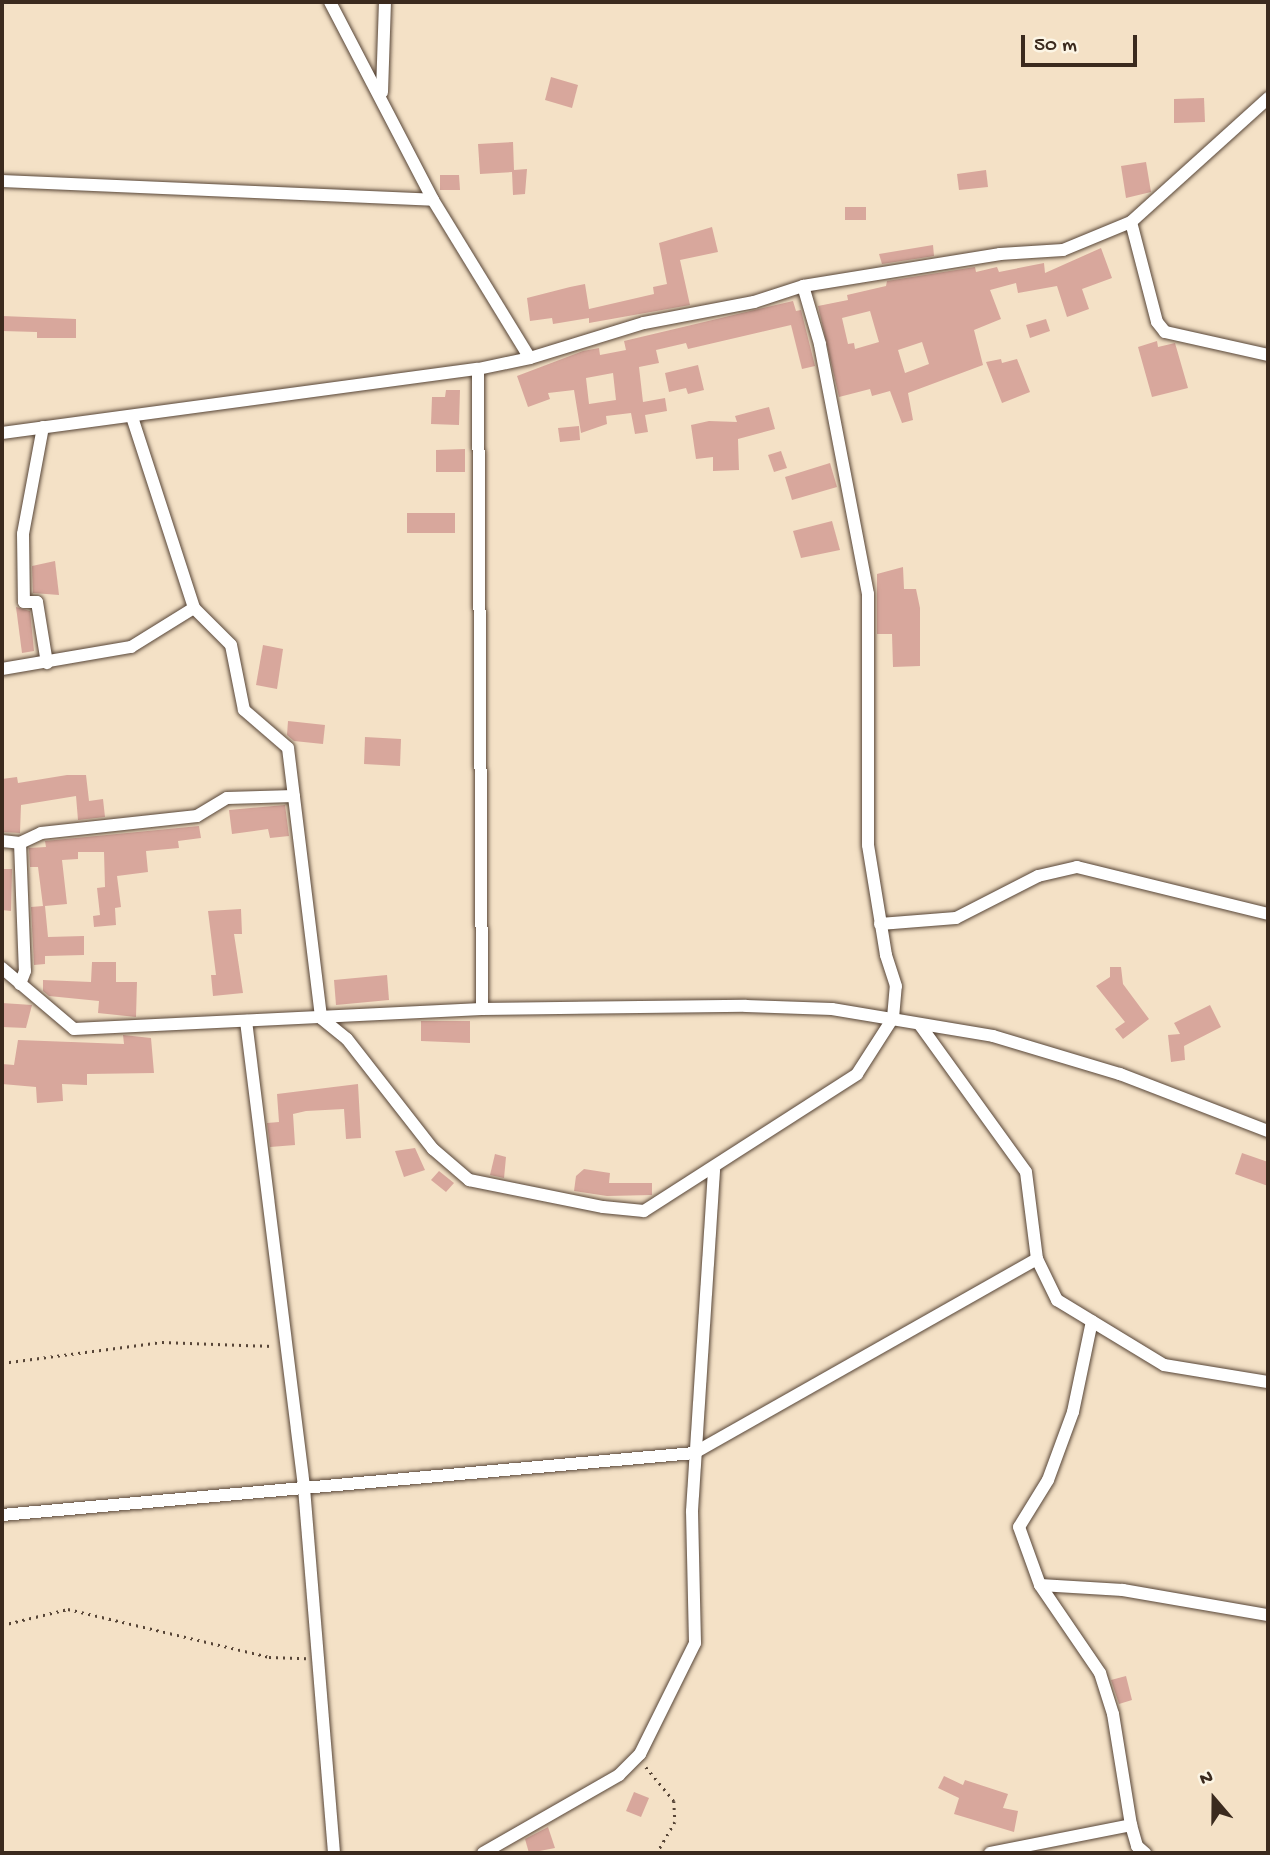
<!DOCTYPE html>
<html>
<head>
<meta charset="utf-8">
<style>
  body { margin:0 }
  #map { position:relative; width:1270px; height:1855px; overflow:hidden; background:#f4e1c6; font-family:"Gochi Hand",sans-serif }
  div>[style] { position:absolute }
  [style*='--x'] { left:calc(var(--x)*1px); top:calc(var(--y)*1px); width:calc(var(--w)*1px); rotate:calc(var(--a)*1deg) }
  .building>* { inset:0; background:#d8a79c }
  .path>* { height:2.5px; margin-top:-1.25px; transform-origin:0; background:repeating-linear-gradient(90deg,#574537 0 2px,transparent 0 7px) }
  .roads { filter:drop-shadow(0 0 2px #574537) drop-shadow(0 0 2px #574537) }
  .minor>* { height:12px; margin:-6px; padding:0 6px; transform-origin:6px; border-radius:6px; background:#fff }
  span { translate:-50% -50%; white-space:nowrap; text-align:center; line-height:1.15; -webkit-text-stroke:7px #fcf5e5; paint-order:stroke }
  .frame { position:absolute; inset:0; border:4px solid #3b2a1e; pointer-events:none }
  .north { position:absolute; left:1179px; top:1764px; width:70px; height:70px; -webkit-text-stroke:5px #fcf5e5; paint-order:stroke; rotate:340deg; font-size:19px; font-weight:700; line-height:28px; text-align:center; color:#3b2a1e }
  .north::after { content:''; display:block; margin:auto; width:24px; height:32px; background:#3b2a1e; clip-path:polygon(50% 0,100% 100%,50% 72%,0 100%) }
  .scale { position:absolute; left:1021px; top:35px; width:116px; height:32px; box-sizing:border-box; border:4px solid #3b2a1e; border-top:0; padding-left:9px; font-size:21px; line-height:24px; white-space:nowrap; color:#3b2a1e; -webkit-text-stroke:5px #fcf5e5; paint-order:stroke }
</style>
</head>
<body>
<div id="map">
  <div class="building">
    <div style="clip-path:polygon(551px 77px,578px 85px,572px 108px,545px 100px)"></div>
    <div style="clip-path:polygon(1204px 98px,1205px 122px,1174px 123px,1174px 99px)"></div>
    <div style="clip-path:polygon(513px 142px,514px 170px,527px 169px,525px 194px,513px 195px,512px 172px,480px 174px,478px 144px)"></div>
    <div style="clip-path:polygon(1146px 162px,1151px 192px,1126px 198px,1121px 166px)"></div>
    <div style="clip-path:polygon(986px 170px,988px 187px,959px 190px,957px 174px)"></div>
    <div style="clip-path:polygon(440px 175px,459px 175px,460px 190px,440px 190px)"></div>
    <div style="clip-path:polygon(845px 207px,866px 207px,866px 220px,845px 220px)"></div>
    <div style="clip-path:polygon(712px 227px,718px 252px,680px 260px,690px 305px,589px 323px,589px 318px,553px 324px,552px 318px,530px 321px,527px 298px,570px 287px,585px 284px,589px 309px,654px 294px,653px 287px,667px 284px,659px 243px)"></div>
    <div style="clip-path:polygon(933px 245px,934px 256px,882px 264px,879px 254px)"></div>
    <div style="clip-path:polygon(evenodd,1101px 248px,1112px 278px,1082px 289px,1089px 309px,1067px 317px,1057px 286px,1018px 293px,1016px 283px,990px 290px,1001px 319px,974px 330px,983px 365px,908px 393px,913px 420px,902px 423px,890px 391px,872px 396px,870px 389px,839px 397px,818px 306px,848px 300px,847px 295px,886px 286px,887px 281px,975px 267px,976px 272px,997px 267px,999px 272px,1044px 263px,1045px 273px,1101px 248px,870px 311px,879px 342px,855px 349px,854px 343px,848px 344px,842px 318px,870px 311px,1101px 248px,922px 342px,929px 364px,905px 373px,898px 350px,922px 342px)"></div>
    <div style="clip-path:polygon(evenodd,793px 301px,796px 311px,801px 310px,815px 366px,802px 369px,791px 325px,688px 349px,686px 343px,656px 350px,659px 363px,639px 367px,643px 402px,665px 398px,667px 411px,645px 415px,648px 432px,635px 434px,631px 413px,606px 416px,607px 424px,581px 433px,574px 390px,548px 393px,550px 399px,528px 407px,517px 376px,583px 351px,599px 348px,600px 355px,626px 350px,624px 341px,793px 301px,613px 373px,616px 400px,589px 404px,586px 378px,613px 373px)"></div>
    <div style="clip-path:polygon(2px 316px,76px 319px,76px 338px,37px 338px,37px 332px,2px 331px)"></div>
    <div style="clip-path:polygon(1046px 319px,1050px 331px,1030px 338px,1026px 325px)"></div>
    <div style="clip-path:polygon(1157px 341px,1158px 347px,1175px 343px,1188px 388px,1152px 397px,1138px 347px)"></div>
    <div style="clip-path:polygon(1001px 359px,1002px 363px,1017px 359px,1030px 392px,1002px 403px,986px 362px)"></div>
    <div style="clip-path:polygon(698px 365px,704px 390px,688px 394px,686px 388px,669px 392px,665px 373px)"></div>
    <div style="clip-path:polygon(446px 390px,460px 390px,459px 425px,431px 424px,432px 397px,445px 397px)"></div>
    <div style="clip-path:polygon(769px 407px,775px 429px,738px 439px,739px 470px,713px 471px,713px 457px,696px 459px,691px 425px,709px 421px,737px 422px,735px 416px)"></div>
    <div style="clip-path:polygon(579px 426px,580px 440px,560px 442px,558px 428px)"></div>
    <div style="clip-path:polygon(465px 449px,465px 472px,436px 472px,436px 450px)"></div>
    <div style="clip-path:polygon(781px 451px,787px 468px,774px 472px,768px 455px)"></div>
    <div style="clip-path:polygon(830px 463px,837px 487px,792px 500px,785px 477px)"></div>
    <div style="clip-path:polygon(407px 513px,455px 513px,455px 533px,407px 533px)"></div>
    <div style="clip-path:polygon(832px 521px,840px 550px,801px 558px,793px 531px)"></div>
    <div style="clip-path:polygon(55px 561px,59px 595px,33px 593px,32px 566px)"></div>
    <div style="clip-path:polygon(903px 567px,904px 589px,916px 589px,920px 608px,920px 666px,893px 667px,892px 634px,877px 634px,877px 574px)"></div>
    <div style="clip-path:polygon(16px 607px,30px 611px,34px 651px,22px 653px)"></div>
    <div style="clip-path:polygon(263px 645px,283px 649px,277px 689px,256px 685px)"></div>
    <div style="clip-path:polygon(288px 721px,325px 725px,323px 744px,294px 741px,287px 735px)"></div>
    <div style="clip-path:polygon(365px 737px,401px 739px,400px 766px,364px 764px)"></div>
    <div style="clip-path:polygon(67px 775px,86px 775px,89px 801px,103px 799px,105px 817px,78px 820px,76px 796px,21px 805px,20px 833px,2px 832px,2px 779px,17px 777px,18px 783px)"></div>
    <div style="clip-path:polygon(285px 805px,289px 836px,270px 838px,268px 829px,232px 834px,229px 810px)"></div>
    <div style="clip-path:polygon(199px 826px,201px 838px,178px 841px,179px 848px,146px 851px,148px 872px,117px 876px,121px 907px,115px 908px,116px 925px,94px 927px,93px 916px,100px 915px,97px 888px,105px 887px,104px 852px,78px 852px,78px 859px,62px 860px,67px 904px,45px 906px,48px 937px,84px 936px,84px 955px,45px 956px,45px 964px,34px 965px,31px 907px,43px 906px,38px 867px,30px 867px,29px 848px,46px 847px,45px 841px)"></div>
    <div style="clip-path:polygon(2px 869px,12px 869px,11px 911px,2px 910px)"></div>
    <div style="clip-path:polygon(241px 909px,242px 934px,234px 934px,243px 993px,213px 996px,211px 975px,216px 975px,208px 911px)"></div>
    <div style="clip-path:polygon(92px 962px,116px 962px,116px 982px,137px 982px,136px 1017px,98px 1013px,99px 1001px,49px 996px,43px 991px,43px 980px,91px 982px)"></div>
    <div style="clip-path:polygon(1110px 967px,1121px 967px,1123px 984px,1149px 1019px,1123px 1039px,1115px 1029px,1125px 1022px,1096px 986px,1110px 977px)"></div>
    <div style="clip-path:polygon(387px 975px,389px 1000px,336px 1005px,334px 980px)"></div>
    <div style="clip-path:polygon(2px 1003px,32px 1005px,26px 1028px,2px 1027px)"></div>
    <div style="clip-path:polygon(1210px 1005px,1221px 1027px,1184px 1046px,1185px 1060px,1171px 1062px,1168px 1035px,1180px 1034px,1174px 1023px)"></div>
    <div style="clip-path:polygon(421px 1021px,470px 1021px,470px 1043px,421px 1041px)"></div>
    <div style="clip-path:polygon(123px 1035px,151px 1038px,154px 1073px,87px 1074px,87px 1085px,62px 1084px,63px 1101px,37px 1103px,36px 1087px,2px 1084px,2px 1064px,14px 1065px,18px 1040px,124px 1044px)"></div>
    <div style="clip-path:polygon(358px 1084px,361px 1138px,346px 1139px,344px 1109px,306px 1111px,293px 1114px,295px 1145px,270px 1147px,267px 1123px,279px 1122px,277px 1094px)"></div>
    <div style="clip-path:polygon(415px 1148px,425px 1170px,404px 1177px,395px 1151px)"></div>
    <div style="clip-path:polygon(1242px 1153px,1268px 1162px,1268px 1186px,1235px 1174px)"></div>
    <div style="clip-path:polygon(495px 1154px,506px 1157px,504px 1178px,490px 1175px)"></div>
    <div style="clip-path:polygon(584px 1169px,610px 1173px,609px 1183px,652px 1183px,652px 1195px,607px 1196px,574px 1191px,576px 1176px)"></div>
    <div style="clip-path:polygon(439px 1171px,454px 1183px,446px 1192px,431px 1180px)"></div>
    <div style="clip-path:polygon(1126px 1676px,1132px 1700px,1119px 1704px,1111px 1680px)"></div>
    <div style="clip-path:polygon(944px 1776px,963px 1785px,965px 1780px,1008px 1794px,1003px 1808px,1018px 1811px,1014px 1832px,954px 1814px,959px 1798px,938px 1788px)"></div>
    <div style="clip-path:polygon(634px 1792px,649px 1798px,641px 1817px,626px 1811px)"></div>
    <div style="clip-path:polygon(548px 1827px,555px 1848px,529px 1853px,525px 1839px)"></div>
  </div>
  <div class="path">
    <div style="--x:2;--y:1363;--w:161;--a:-7.5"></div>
    <div style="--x:162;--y:1342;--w:111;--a:2.1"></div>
    <div style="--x:2;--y:1625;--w:68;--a:-13.6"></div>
    <div style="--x:68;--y:1609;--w:207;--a:13.4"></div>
    <div style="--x:269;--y:1657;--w:37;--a:2"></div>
    <div style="--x:646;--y:1767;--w:44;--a:50.5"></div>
    <div style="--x:674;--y:1801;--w:21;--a:87"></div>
    <div style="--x:675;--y:1822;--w:36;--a:120"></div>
  </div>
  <div class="roads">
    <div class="minor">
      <div style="--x:330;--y:2;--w:223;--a:62.5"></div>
      <div style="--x:433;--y:200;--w:185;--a:58.5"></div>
      <div style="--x:382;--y:92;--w:90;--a:-88.1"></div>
      <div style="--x:2;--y:181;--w:431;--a:2.5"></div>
      <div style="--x:1131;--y:222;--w:103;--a:75.4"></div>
      <div style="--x:1157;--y:322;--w:13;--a:51"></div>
      <div style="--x:1165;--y:332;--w:106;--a:12.6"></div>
      <div style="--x:478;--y:369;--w:640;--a:89.64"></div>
      <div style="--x:132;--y:417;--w:201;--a:72"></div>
      <div style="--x:194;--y:608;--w:52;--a:45"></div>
      <div style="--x:231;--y:645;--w:66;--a:78.7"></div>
      <div style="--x:244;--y:710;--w:58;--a:40.8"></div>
      <div style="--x:288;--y:748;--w:272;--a:83"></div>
      <div style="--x:321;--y:1018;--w:33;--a:39"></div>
      <div style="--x:347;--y:1039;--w:140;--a:52"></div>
      <div style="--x:433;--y:1149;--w:48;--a:40.7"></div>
      <div style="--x:469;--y:1180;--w:137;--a:11.4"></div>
      <div style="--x:603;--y:1207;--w:41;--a:5.6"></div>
      <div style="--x:644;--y:1211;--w:253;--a:-32.7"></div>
      <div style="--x:857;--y:1074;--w:67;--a:-57.3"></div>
      <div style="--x:893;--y:1018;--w:32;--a:-85"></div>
      <div style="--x:896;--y:986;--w:33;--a:-108"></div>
      <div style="--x:886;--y:955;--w:111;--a:-99.3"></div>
      <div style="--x:868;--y:845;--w:251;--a:-90"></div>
      <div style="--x:868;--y:594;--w:255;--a:-100.9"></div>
      <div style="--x:820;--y:344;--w:60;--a:-106.3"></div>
      <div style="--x:43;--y:427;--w:109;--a:100.6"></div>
      <div style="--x:23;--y:534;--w:68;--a:89.2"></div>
      <div style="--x:24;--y:602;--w:13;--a:0"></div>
      <div style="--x:37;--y:602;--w:62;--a:80.7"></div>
      <div style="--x:2;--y:433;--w:480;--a:-7.7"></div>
      <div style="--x:478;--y:369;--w:53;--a:-11.9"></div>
      <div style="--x:530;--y:358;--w:119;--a:-17.1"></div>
      <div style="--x:644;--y:323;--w:112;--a:-10.8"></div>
      <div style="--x:754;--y:302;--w:52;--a:-18.1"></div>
      <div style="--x:803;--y:286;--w:200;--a:-9.2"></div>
      <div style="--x:1000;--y:254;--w:63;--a:-3.6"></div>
      <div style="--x:1063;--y:250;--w:74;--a:-22.4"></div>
      <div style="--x:1131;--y:222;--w:185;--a:-42.1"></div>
      <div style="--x:2;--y:669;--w:131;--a:-9.7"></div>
      <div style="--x:131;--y:647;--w:74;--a:-31.8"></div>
      <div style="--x:2;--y:841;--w:18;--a:6"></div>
      <div style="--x:20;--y:843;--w:23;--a:-25"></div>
      <div style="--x:41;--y:833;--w:157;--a:-6.2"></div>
      <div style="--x:197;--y:816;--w:35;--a:-31"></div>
      <div style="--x:227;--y:798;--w:67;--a:-1.7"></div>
      <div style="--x:20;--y:843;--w:128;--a:87.8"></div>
      <div style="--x:25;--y:971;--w:14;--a:111"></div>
      <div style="--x:880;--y:924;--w:76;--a:-4.5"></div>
      <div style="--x:956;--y:918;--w:92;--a:-27.1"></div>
      <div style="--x:1038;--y:876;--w:40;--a:-13"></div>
      <div style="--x:1077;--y:867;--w:197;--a:13.8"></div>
      <div style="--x:2;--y:968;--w:94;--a:40.3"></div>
      <div style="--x:74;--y:1029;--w:408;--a:-2.8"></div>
      <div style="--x:482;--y:1009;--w:264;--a:-0.7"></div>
      <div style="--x:746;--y:1006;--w:86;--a:2"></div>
      <div style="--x:832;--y:1009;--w:163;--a:9.5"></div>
      <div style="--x:993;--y:1036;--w:133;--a:16.7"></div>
      <div style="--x:1120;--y:1074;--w:159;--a:21.1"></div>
      <div style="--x:246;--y:1021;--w:471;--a:82.9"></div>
      <div style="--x:304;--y:1488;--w:366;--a:85.3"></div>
      <div style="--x:920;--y:1025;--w:181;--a:54.2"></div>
      <div style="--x:1026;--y:1172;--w:88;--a:82.8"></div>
      <div style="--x:1037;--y:1259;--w:46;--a:64"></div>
      <div style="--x:1057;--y:1300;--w:125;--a:31.3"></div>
      <div style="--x:1164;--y:1365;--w:105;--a:9.3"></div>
      <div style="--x:1092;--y:1321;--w:93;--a:101.8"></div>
      <div style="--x:1073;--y:1412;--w:72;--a:110.2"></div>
      <div style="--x:1048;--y:1480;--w:55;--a:121.7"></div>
      <div style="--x:1019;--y:1527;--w:62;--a:70.1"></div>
      <div style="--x:1040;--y:1585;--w:107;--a:55.7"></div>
      <div style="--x:1100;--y:1673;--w:43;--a:72.4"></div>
      <div style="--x:1113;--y:1714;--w:112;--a:80.8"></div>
      <div style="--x:1131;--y:1825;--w:22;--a:74"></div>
      <div style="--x:1137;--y:1846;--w:11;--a:41"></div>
      <div style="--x:2;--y:1515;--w:695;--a:-5.12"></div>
      <div style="--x:694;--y:1453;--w:394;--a:-29.5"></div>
      <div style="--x:1040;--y:1585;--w:83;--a:3.4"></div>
      <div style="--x:1123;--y:1590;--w:147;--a:9.8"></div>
      <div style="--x:483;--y:1853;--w:157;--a:-29.8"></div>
      <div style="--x:619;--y:1775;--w:30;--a:-45"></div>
      <div style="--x:640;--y:1754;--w:124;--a:-63.6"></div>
      <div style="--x:695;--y:1643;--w:132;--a:-91.3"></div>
      <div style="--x:692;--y:1511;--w:342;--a:-86.3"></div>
      <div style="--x:990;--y:1853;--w:144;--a:-11.2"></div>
    </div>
  </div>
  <div class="frame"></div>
  <div class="north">N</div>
  <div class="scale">50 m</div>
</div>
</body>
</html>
